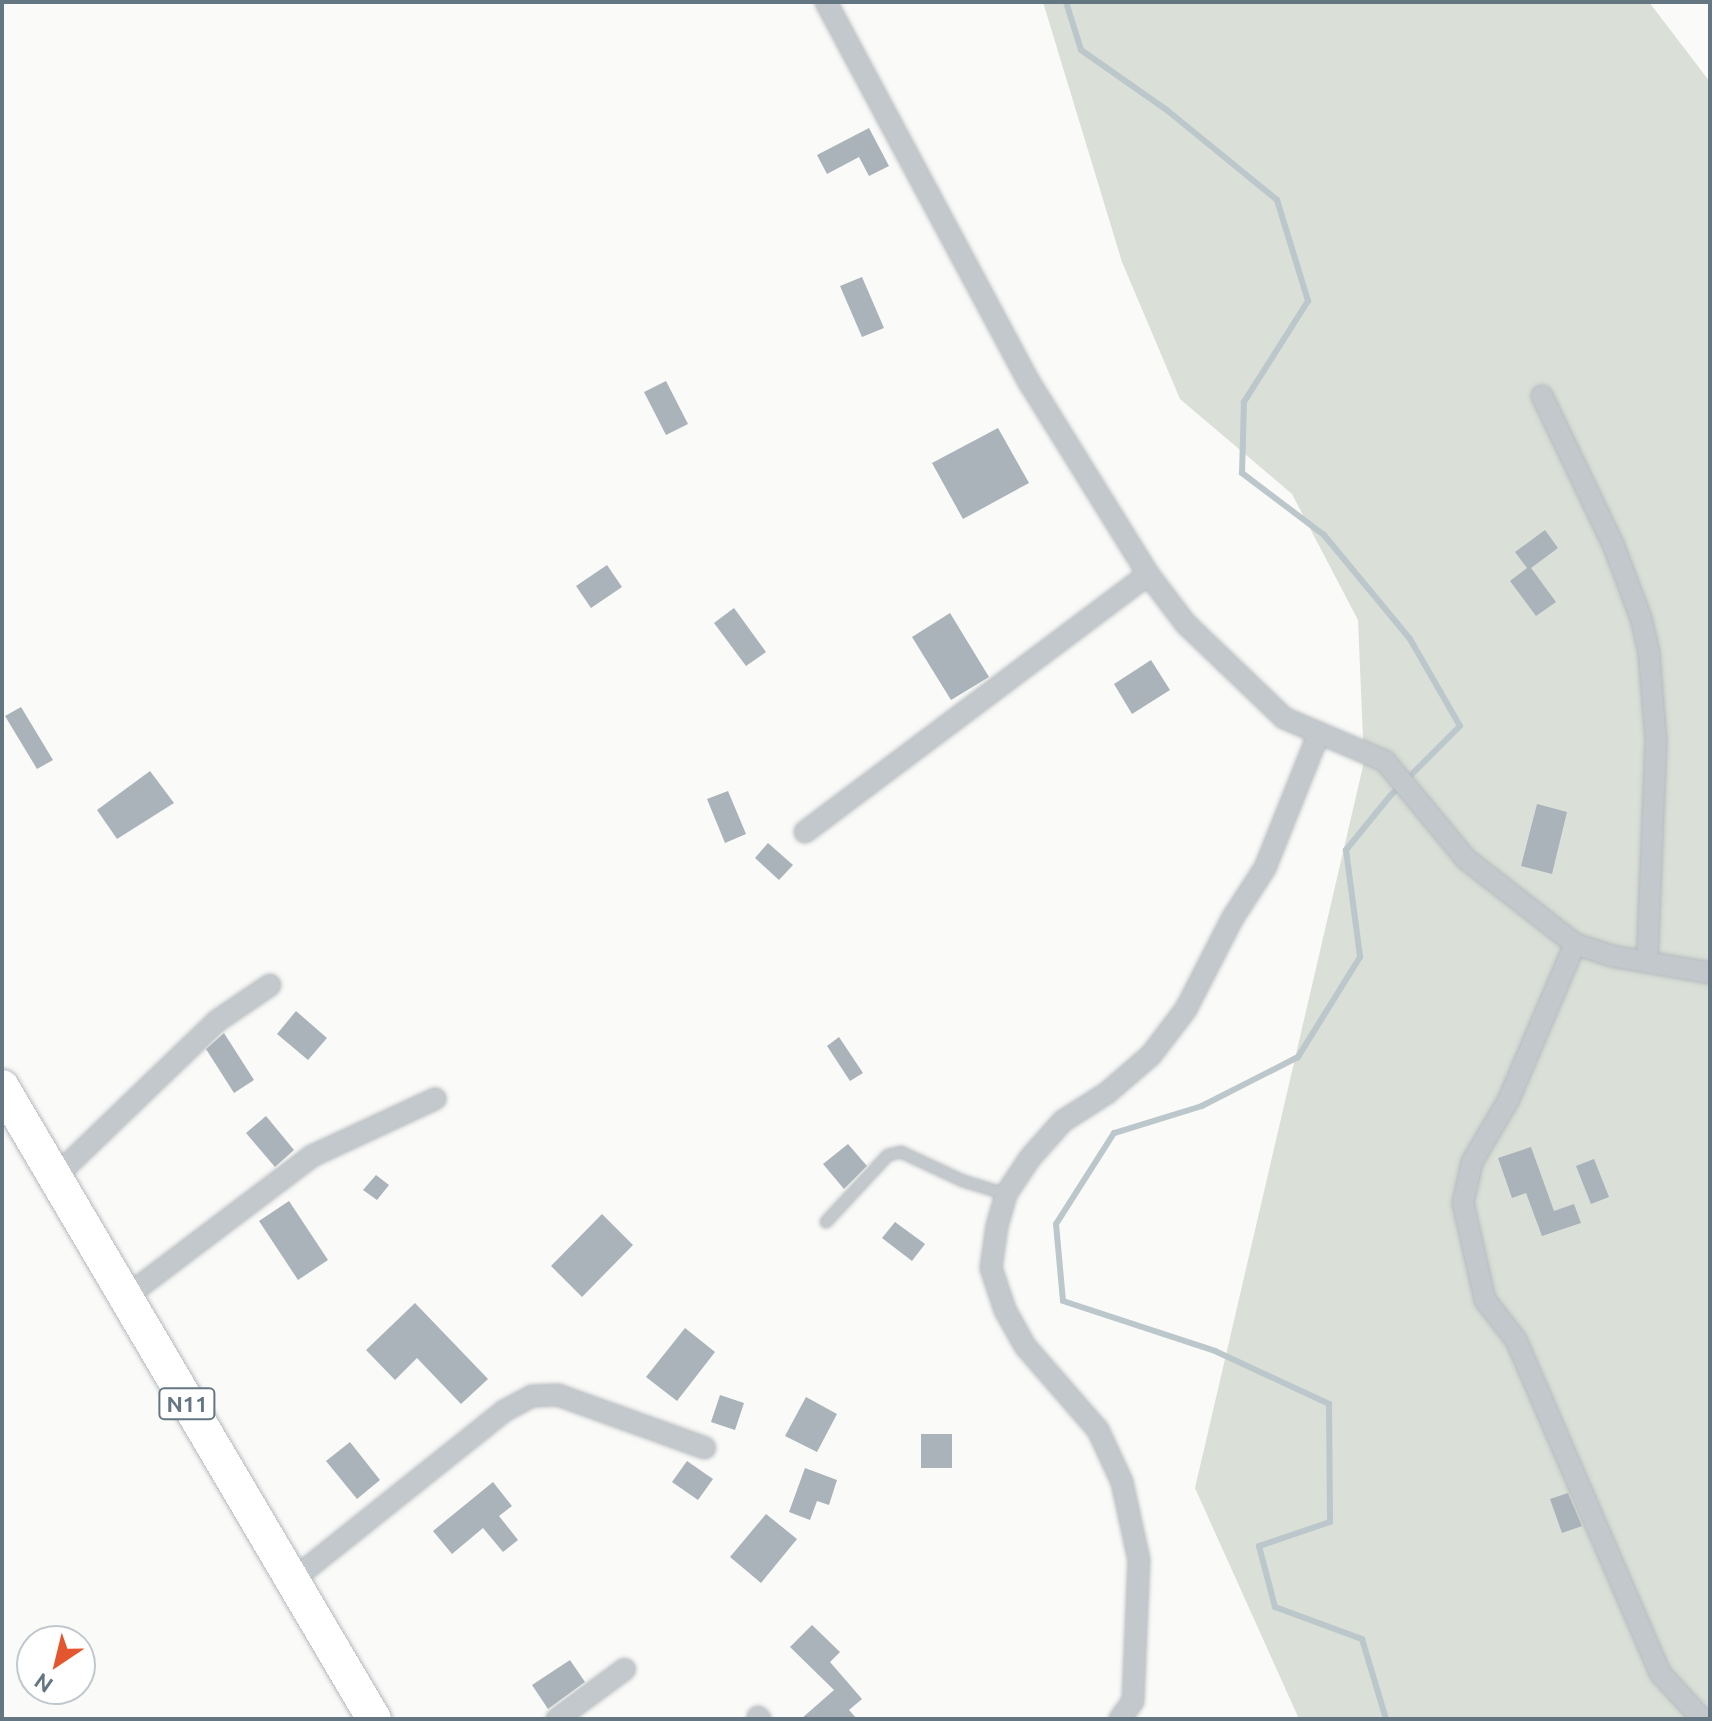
<!DOCTYPE html>
<html>
<head>
<meta charset="utf-8">
<style>
  body { margin:0 }
  #map { position:relative; width:1712px; height:1721px; overflow:hidden; background:#fafaf8; font-family:Ubuntu,sans-serif }
  div>[style] { position:absolute }
  [style*='--x'] { left:calc(var(--x)*1px); top:calc(var(--y)*1px); width:calc(var(--w)*1px); rotate:calc(var(--a)*1deg) }
  .green>* { inset:0; background:#dadfd7 }
  .stream>* { height:6px; margin:-3px; padding:0 3px; transform-origin:3px; border-radius:3px; background:#bbc7cb }
  .building>* { inset:0; background:#aab3b9 }
  .roads { filter:drop-shadow(0 0 2px #b4b9bd) drop-shadow(0 0 2px #b4b9bd) }
  .service>* { height:10px; margin:-5px; padding:0 5px; transform-origin:5px; border-radius:5px; background:#c3c8cc }
  .minor>* { height:20px; margin:-10px; padding:0 10px; transform-origin:10px; border-radius:10px; background:#c3c8cc }
  .trunk>* { height:34px; margin:-17px; padding:0 17px; transform-origin:17px; border-radius:17px; background:#fff }
  span { translate:-50% -50%; white-space:nowrap; text-align:center; line-height:1.15; -webkit-text-stroke:8px #fff; paint-order:stroke }
  .shield-label span { padding:2px 6px; background:#fff; border:2px solid; border-radius:6px; -webkit-text-stroke-width:0 }
  .shield-label { font-size:22px; color:#657683; font-weight:700 }
  .frame { position:absolute; inset:0; border:4px solid #657683; pointer-events:none }
  .north { position:absolute; left:16px; top:1625px; width:80px; height:80px; box-sizing:border-box; background:#fff; border:2px solid #c1c8cd; border-radius:50%; rotate:215deg; font-size:22px; font-weight:700; line-height:32px; text-align:center; color:#657683 }
  .north::after { content:''; display:block; margin:auto; width:28px; height:36px; background:#e4572e; clip-path:polygon(50% 0,100% 100%,50% 72%,0 100%) }
</style>
</head>
<body>
<div id="map">
  <div class="green">
    <div style="clip-path:polygon(1043px 2px,1649px 2px,1710px 82px,1710px 1719px,1299px 1719px,1195px 1488px,1364px 762px,1358px 620px,1292px 494px,1180px 399px,1122px 262px)"></div>
  </div>
  <div class="stream">
    <div style="--x:1066;--y:2;--w:50;--a:72.6"></div>
    <div style="--x:1081;--y:50;--w:106;--a:35"></div>
    <div style="--x:1168;--y:111;--w:141;--a:39.2"></div>
    <div style="--x:1277;--y:200;--w:106;--a:72.9"></div>
    <div style="--x:1308;--y:301;--w:120;--a:122.4"></div>
    <div style="--x:1244;--y:402;--w:71;--a:91.6"></div>
    <div style="--x:1242;--y:473;--w:103;--a:37.1"></div>
    <div style="--x:1324;--y:535;--w:135;--a:50.4"></div>
    <div style="--x:1410;--y:639;--w:100;--a:60.1"></div>
    <div style="--x:1460;--y:726;--w:99;--a:135"></div>
    <div style="--x:1390;--y:796;--w:70;--a:129.2"></div>
    <div style="--x:1346;--y:850;--w:108;--a:82.5"></div>
    <div style="--x:1360;--y:957;--w:118;--a:121.8"></div>
    <div style="--x:1298;--y:1057;--w:108;--a:153"></div>
    <div style="--x:1202;--y:1106;--w:92;--a:162.9"></div>
    <div style="--x:1114;--y:1133;--w:108;--a:122.5"></div>
    <div style="--x:1056;--y:1224;--w:77;--a:84.8"></div>
    <div style="--x:1063;--y:1301;--w:160;--a:18.2"></div>
    <div style="--x:1215;--y:1351;--w:126;--a:24.9"></div>
    <div style="--x:1329;--y:1404;--w:118;--a:89.5"></div>
    <div style="--x:1330;--y:1522;--w:75;--a:161.3"></div>
    <div style="--x:1259;--y:1546;--w:63;--a:75.3"></div>
    <div style="--x:1275;--y:1607;--w:93;--a:20.2"></div>
    <div style="--x:1362;--y:1639;--w:84;--a:73.3"></div>
  </div>
  <div class="building">
    <div style="clip-path:polygon(869px 128px,889px 166px,869px 176px,859px 157px,827px 174px,817px 155px)"></div>
    <div style="clip-path:polygon(862px 277px,884px 328px,862px 337px,840px 286px)"></div>
    <div style="clip-path:polygon(666px 381px,688px 424px,666px 435px,644px 392px)"></div>
    <div style="clip-path:polygon(998px 428px,1029px 483px,963px 519px,932px 463px)"></div>
    <div style="clip-path:polygon(1545px 530px,1558px 548px,1531px 568px,1556px 602px,1536px 616px,1510px 581px,1527px 568px,1515px 552px)"></div>
    <div style="clip-path:polygon(607px 565px,622px 587px,591px 608px,576px 586px)"></div>
    <div style="clip-path:polygon(734px 608px,766px 652px,746px 666px,714px 623px)"></div>
    <div style="clip-path:polygon(950px 613px,989px 677px,951px 700px,912px 637px)"></div>
    <div style="clip-path:polygon(1151px 660px,1170px 690px,1132px 714px,1114px 684px)"></div>
    <div style="clip-path:polygon(21px 707px,53px 760px,37px 769px,5px 716px)"></div>
    <div style="clip-path:polygon(150px 771px,174px 803px,117px 839px,97px 810px)"></div>
    <div style="clip-path:polygon(728px 791px,746px 834px,725px 843px,707px 799px)"></div>
    <div style="clip-path:polygon(1537px 804px,1567px 812px,1552px 874px,1521px 866px)"></div>
    <div style="clip-path:polygon(768px 843px,793px 865px,779px 880px,755px 858px)"></div>
    <div style="clip-path:polygon(296px 1011px,327px 1038px,308px 1060px,277px 1034px)"></div>
    <div style="clip-path:polygon(224px 1033px,254px 1080px,234px 1093px,206px 1049px)"></div>
    <div style="clip-path:polygon(839px 1037px,863px 1073px,850px 1081px,827px 1046px)"></div>
    <div style="clip-path:polygon(266px 1116px,294px 1150px,275px 1167px,246px 1133px)"></div>
    <div style="clip-path:polygon(848px 1144px,867px 1166px,844px 1189px,823px 1164px)"></div>
    <div style="clip-path:polygon(1531px 1147px,1554px 1211px,1574px 1204px,1581px 1223px,1542px 1236px,1526px 1193px,1512px 1198px,1498px 1158px)"></div>
    <div style="clip-path:polygon(1594px 1159px,1609px 1197px,1591px 1204px,1576px 1166px)"></div>
    <div style="clip-path:polygon(376px 1175px,389px 1185px,377px 1200px,363px 1190px)"></div>
    <div style="clip-path:polygon(289px 1201px,328px 1260px,298px 1280px,259px 1221px)"></div>
    <div style="clip-path:polygon(602px 1214px,633px 1245px,582px 1297px,551px 1266px)"></div>
    <div style="clip-path:polygon(895px 1222px,925px 1244px,912px 1261px,882px 1238px)"></div>
    <div style="clip-path:polygon(415px 1303px,488px 1379px,461px 1404px,417px 1358px,395px 1380px,366px 1350px)"></div>
    <div style="clip-path:polygon(685px 1328px,715px 1352px,677px 1401px,646px 1377px)"></div>
    <div style="clip-path:polygon(720px 1395px,744px 1403px,735px 1430px,711px 1422px)"></div>
    <div style="clip-path:polygon(806px 1397px,837px 1414px,817px 1452px,785px 1436px)"></div>
    <div style="clip-path:polygon(921px 1434px,952px 1434px,952px 1468px,921px 1468px)"></div>
    <div style="clip-path:polygon(350px 1442px,380px 1480px,357px 1499px,326px 1461px)"></div>
    <div style="clip-path:polygon(687px 1461px,713px 1479px,698px 1500px,672px 1482px)"></div>
    <div style="clip-path:polygon(805px 1468px,837px 1480px,829px 1505px,817px 1501px,810px 1520px,789px 1512px)"></div>
    <div style="clip-path:polygon(493px 1482px,512px 1506px,499px 1516px,518px 1540px,503px 1552px,483px 1528px,452px 1554px,433px 1531px)"></div>
    <div style="clip-path:polygon(1568px 1493px,1582px 1526px,1562px 1533px,1550px 1499px)"></div>
    <div style="clip-path:polygon(766px 1514px,797px 1539px,761px 1583px,730px 1557px)"></div>
    <div style="clip-path:polygon(812px 1625px,840px 1652px,830px 1662px,862px 1699px,849px 1710px,857px 1719px,801px 1719px,834px 1690px,790px 1647px)"></div>
    <div style="clip-path:polygon(570px 1660px,585px 1682px,548px 1709px,532px 1685px)"></div>
  </div>
  <div class="roads">
    <div class="service">
      <div style="--x:826;--y:1222;--w:91;--a:-47.2"></div>
      <div style="--x:888;--y:1155;--w:13;--a:-13"></div>
      <div style="--x:901;--y:1152;--w:68;--a:25.1"></div>
      <div style="--x:963;--y:1181;--w:45;--a:16.8"></div>
    </div>
    <div class="minor">
      <div style="--x:826;--y:2;--w:431;--a:61.9"></div>
      <div style="--x:1029;--y:382;--w:226;--a:58.2"></div>
      <div style="--x:1148;--y:574;--w:63;--a:52.8"></div>
      <div style="--x:1186;--y:624;--w:136;--a:43.8"></div>
      <div style="--x:1284;--y:718;--w:110;--a:23.1"></div>
      <div style="--x:1385;--y:761;--w:127;--a:50.4"></div>
      <div style="--x:1466;--y:859;--w:138;--a:37.9"></div>
      <div style="--x:1575;--y:944;--w:39;--a:18"></div>
      <div style="--x:1612;--y:956;--w:99;--a:9.8"></div>
      <div style="--x:1542;--y:396;--w:164;--a:64.4"></div>
      <div style="--x:1613;--y:544;--w:79;--a:69.3"></div>
      <div style="--x:1641;--y:618;--w:37;--a:77"></div>
      <div style="--x:1649;--y:654;--w:87;--a:85.4"></div>
      <div style="--x:1656;--y:741;--w:221;--a:92.3"></div>
      <div style="--x:805;--y:832;--w:429;--a:-36.9"></div>
      <div style="--x:1575;--y:944;--w:168;--a:113.1"></div>
      <div style="--x:1509;--y:1099;--w:73;--a:120.4"></div>
      <div style="--x:1472;--y:1162;--w:42;--a:102.4"></div>
      <div style="--x:1463;--y:1203;--w:99;--a:77.2"></div>
      <div style="--x:1485;--y:1300;--w:51;--a:52.2"></div>
      <div style="--x:1516;--y:1340;--w:363;--a:66.6"></div>
      <div style="--x:1660;--y:1673;--w:62;--a:47.6"></div>
      <div style="--x:56;--y:1176;--w:223;--a:-43.9"></div>
      <div style="--x:217;--y:1021;--w:64;--a:-34.2"></div>
      <div style="--x:127;--y:1296;--w:232;--a:-37.1"></div>
      <div style="--x:312;--y:1156;--w:136;--a:-24.9"></div>
      <div style="--x:290;--y:1582;--w:274;--a:-38.6"></div>
      <div style="--x:504;--y:1411;--w:32;--a:-28"></div>
      <div style="--x:532;--y:1396;--w:26;--a:-2"></div>
      <div style="--x:558;--y:1395;--w:156;--a:19.8"></div>
      <div style="--x:758;--y:1717;--w:3;--a:45"></div>
      <div style="--x:557;--y:1719;--w:84;--a:-36.3"></div>
      <div style="--x:1120;--y:1719;--w:22;--a:-54"></div>
      <div style="--x:1133;--y:1701;--w:141;--a:-87.6"></div>
      <div style="--x:1139;--y:1560;--w:80;--a:-102.3"></div>
      <div style="--x:1122;--y:1482;--w:57;--a:-114.8"></div>
      <div style="--x:1098;--y:1430;--w:111;--a:-131"></div>
      <div style="--x:1025;--y:1346;--w:41;--a:-119.1"></div>
      <div style="--x:1005;--y:1310;--w:44;--a:-108.4"></div>
      <div style="--x:991;--y:1268;--w:42;--a:-81.9"></div>
      <div style="--x:997;--y:1226;--w:33;--a:-74"></div>
      <div style="--x:1006;--y:1194;--w:43;--a:-56.3"></div>
      <div style="--x:1030;--y:1158;--w:50;--a:-48.3"></div>
      <div style="--x:1063;--y:1121;--w:52;--a:-32.5"></div>
      <div style="--x:1107;--y:1093;--w:58;--a:-40.8"></div>
      <div style="--x:1151;--y:1055;--w:58;--a:-52.7"></div>
      <div style="--x:1186;--y:1009;--w:101;--a:-62.9"></div>
      <div style="--x:1232;--y:919;--w:61;--a:-57.1"></div>
      <div style="--x:1265;--y:868;--w:145;--a:-68.2"></div>
    </div>
    <div class="trunk">
      <div style="--x:2;--y:1087;--w:733;--a:59.52"></div>
    </div>
  </div>
  <div class="shield-label">
    <span style="left:187px;top:1404px">N11</span>
  </div>
  <div class="frame"></div>
  <div class="north">N</div>
</div>
</body>
</html>
